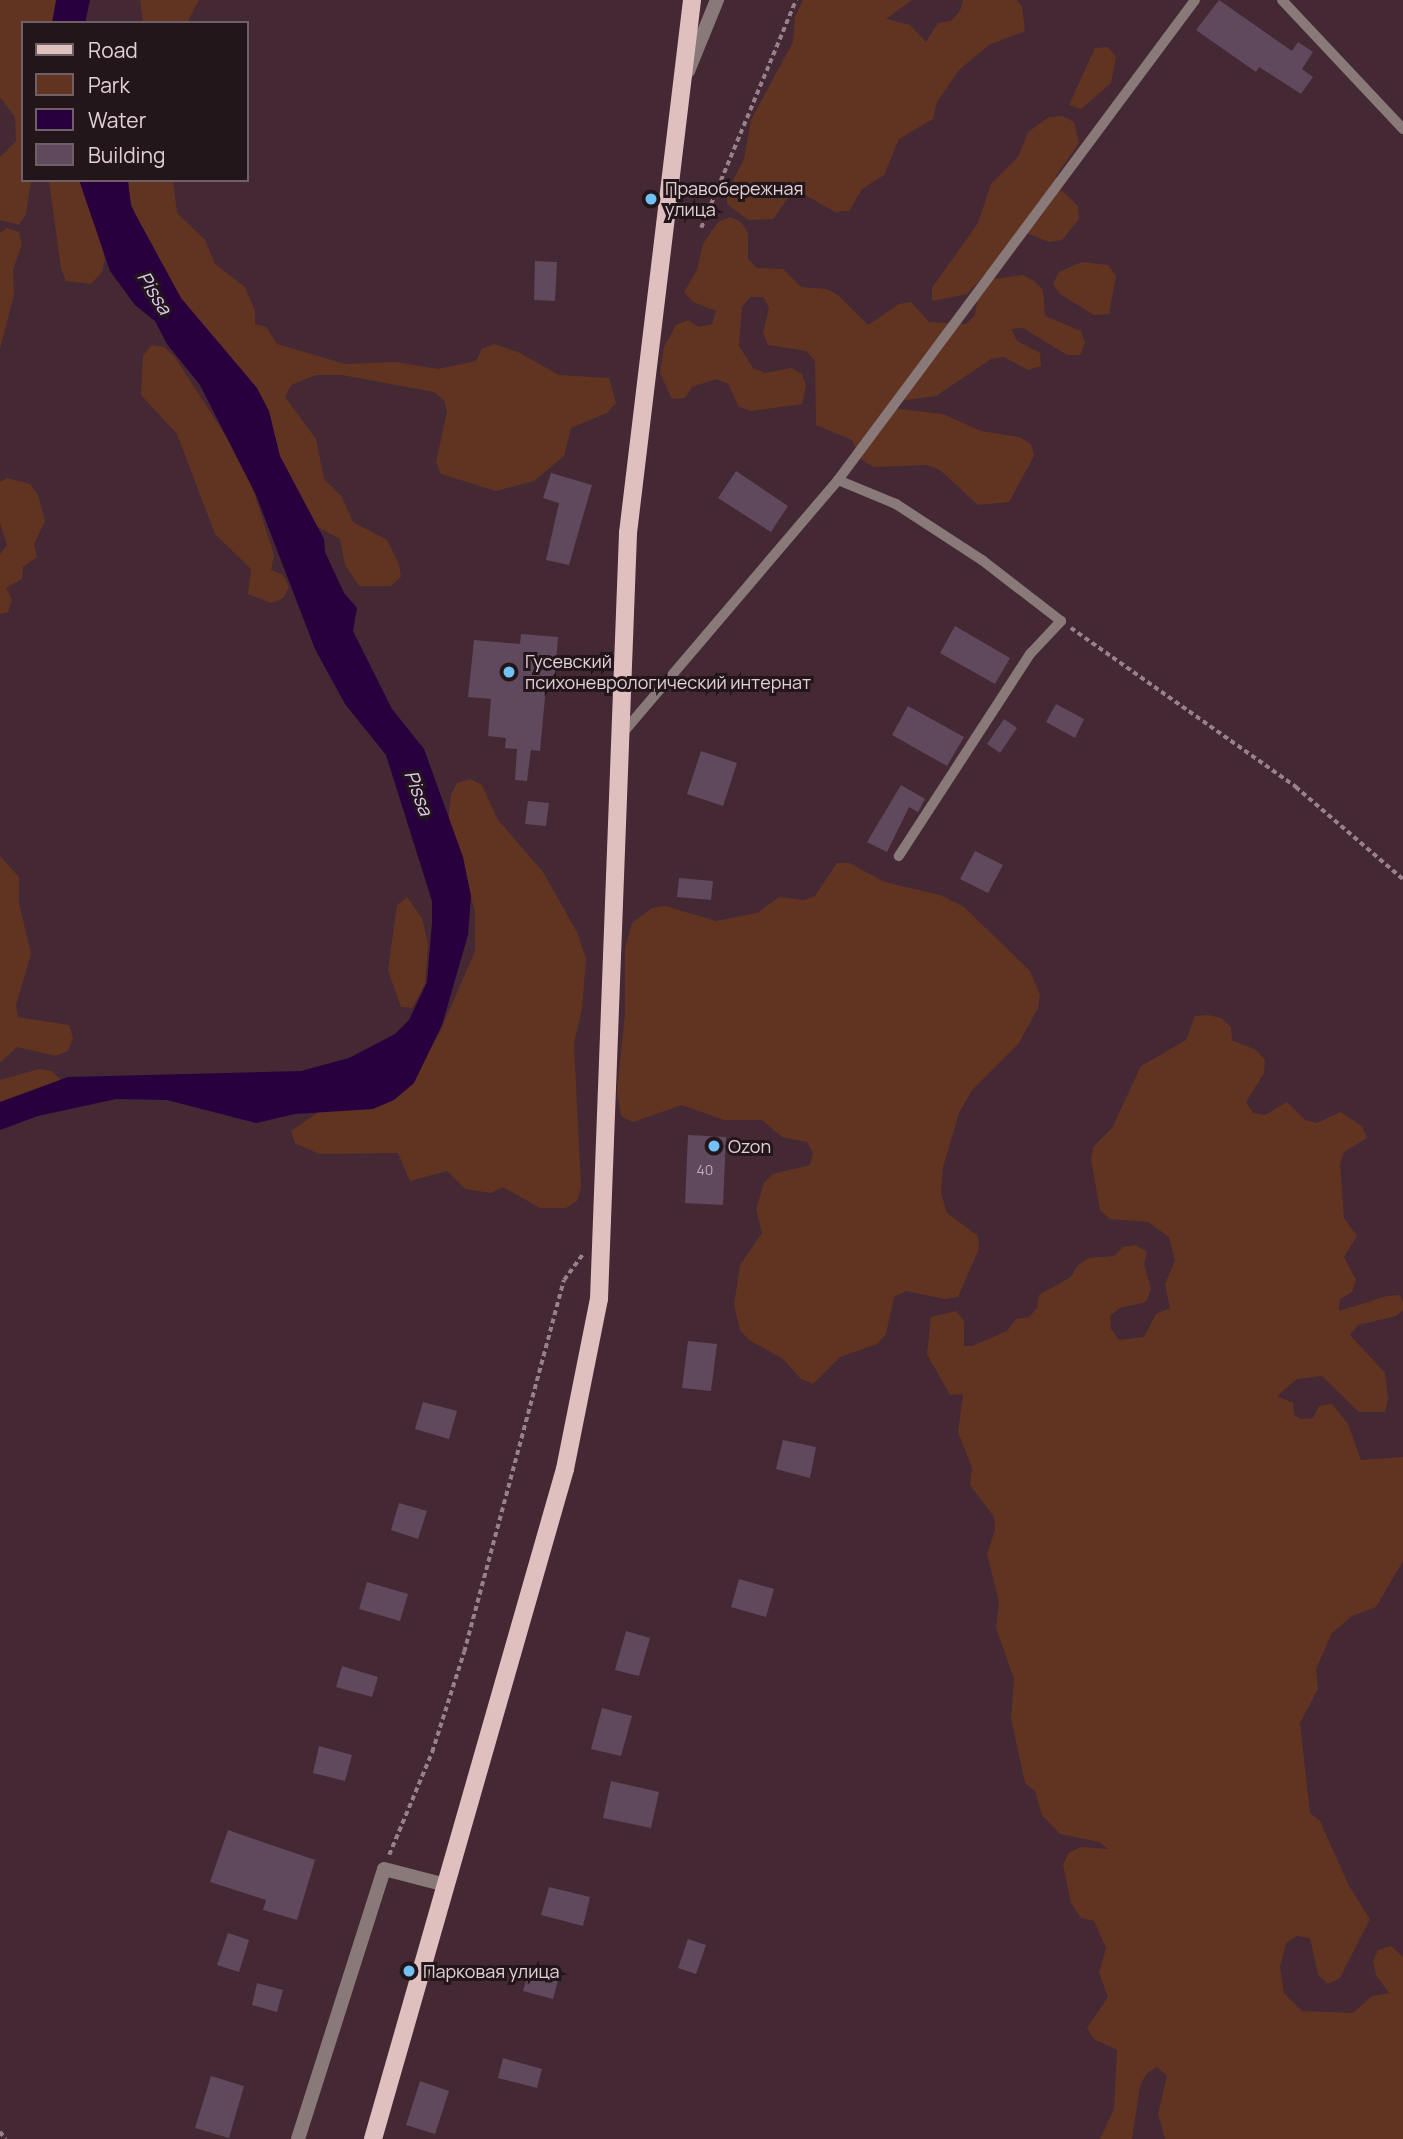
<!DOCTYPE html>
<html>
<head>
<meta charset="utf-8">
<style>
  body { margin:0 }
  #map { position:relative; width:1403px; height:2139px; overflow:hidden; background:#442833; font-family:Manrope,sans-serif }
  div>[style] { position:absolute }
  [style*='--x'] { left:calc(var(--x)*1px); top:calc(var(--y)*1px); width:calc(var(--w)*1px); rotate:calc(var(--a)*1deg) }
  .green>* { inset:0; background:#613422 }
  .water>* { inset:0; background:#27003d }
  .building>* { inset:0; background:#60495c }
  .path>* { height:3.5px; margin-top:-1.75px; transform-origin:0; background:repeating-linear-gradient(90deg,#988189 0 5px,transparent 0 8.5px) }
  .service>* { height:10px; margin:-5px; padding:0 5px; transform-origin:5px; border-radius:5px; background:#897979 }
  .minor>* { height:14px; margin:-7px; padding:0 7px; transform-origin:7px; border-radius:7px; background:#897979 }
  .tertiary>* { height:14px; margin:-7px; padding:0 7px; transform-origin:7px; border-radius:7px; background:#897979 }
  .primary>* { height:18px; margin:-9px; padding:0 9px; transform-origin:9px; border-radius:9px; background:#e0c0bf }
  .dots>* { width:19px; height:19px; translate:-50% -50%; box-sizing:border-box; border:4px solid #22161a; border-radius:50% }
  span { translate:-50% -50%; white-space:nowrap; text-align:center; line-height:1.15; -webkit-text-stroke:6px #22161a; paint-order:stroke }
  .number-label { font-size:14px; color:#c2aeb8 }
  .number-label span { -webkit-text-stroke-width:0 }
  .poi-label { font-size:18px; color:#e2d0d6 }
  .left { translate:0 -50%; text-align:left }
  .water-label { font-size:19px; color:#dfcbf2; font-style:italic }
  .legend { position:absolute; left:21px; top:21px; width:228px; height:161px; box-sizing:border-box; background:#22161a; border:2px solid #6f6065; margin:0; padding:9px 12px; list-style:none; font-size:21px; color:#e2d0d6 }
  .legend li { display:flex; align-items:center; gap:14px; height:35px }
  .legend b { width:35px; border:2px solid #6f6065 }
</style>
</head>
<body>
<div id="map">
  <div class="green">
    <div style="clip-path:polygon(0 0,57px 0,53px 23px,23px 23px,23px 180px,31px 180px,26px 214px,19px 225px,0 220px,0 157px,16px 141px,15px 117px,0 97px)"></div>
    <div style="clip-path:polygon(140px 0,199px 0,187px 23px,143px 23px)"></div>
    <div style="clip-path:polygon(803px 0,912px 0,886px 19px,910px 25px,926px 42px,938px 23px,951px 21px,960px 11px,963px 0,1016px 0,1022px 6px,1025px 31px,989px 45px,959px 70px,937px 102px,933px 119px,899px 139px,884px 175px,862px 189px,849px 211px,835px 212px,800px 192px,788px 198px,773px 219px,748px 220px,727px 204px,727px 192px,744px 159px,751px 120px,793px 42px,795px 17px)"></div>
    <div style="clip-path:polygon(1108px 47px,1116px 57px,1111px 83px,1081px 109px,1069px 105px,1095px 48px)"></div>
    <div style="clip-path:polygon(1062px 116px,1074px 122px,1079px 143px,1056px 176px,1059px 188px,1078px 206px,1079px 219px,1062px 240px,1049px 242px,1024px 232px,967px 294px,932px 301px,932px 288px,978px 223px,991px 184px,1018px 157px,1028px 132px,1049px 117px)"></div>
    <div style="clip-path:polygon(49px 180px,84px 180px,105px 259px,102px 272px,91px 284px,66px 281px,61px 269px)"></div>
    <div style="clip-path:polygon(124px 180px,173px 180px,177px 213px,205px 240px,215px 264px,245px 287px,255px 311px,255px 324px,266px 327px,277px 344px,345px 364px,396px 362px,438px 369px,476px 361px,482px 349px,494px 344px,518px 352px,559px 375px,609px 378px,616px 403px,607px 413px,571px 428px,564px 456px,534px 481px,496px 491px,441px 474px,436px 462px,447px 412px,444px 400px,434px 392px,342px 375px,316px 375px,291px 385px,285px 397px,316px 439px,324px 479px,342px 497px,353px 522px,387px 540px,399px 564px,401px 577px,391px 586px,359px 586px,345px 565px,340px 539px,307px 521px,145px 246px)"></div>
    <div style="clip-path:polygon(730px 217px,741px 222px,748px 233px,748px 259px,757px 268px,783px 269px,801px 287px,826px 289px,838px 295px,868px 325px,899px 304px,911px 302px,929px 322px,966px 324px,975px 315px,979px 290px,987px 280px,1023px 275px,1034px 281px,1043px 290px,1045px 316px,1081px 331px,1085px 343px,1080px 355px,1067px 355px,1023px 328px,1011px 329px,1017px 341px,1040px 353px,1041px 366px,1028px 370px,1004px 357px,991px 359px,936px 396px,899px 401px,891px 408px,943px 414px,981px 431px,1019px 437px,1031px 444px,1034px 456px,1009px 502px,978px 505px,940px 470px,927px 465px,874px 467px,862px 460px,852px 440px,816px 425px,815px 361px,806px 351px,768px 345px,763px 333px,769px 308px,763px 297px,750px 297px,742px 307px,739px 346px,753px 368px,765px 373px,791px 368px,802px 374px,806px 386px,802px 404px,751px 411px,739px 407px,728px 384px,716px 379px,692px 387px,685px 398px,672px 399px,660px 373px,664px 347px,676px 325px,688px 320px,699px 327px,712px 324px,716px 311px,693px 302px,684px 292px,697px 270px,703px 244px,718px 222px)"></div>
    <div style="clip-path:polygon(7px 228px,19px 232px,22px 245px,13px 269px,14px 295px,0 349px,0 233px)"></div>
    <div style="clip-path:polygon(1082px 262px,1108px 265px,1116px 276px,1109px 314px,1094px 315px,1060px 294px,1053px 284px,1059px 272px)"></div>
    <div style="clip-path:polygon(151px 345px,164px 347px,174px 356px,246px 467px,274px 555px,271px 570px,283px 575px,289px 587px,283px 598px,271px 603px,248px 594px,251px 569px,215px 534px,177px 434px,141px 395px,143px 356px)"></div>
    <div style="clip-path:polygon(7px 478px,30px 484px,38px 495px,45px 521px,34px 544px,37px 557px,23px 567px,22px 579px,6px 588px,12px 600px,8px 612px,0 614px,0 554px,7px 545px,0 523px,0 482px)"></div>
    <div style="clip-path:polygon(470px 779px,482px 785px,498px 820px,543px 872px,577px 932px,586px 959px,582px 1009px,574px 1043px,581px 1188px,577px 1201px,566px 1208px,540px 1208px,503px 1187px,491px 1193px,465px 1189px,447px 1171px,410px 1181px,398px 1153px,319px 1154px,295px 1143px,291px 1131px,333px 1102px,421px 1066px,440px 1032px,475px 951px,475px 911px,448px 822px,451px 795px,457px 783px)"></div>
    <div style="clip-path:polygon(0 856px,19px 877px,19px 903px,31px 954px,16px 1005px,18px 1017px,69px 1025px,73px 1038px,68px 1051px,56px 1056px,17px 1047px,0 1063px)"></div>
    <div style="clip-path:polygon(837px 863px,849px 863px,885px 882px,940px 895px,964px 907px,1030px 971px,1040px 995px,1038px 1008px,1019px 1043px,972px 1090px,959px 1113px,943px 1167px,941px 1193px,947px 1213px,978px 1236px,979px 1249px,958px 1297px,945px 1299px,906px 1291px,894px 1297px,886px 1334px,877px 1344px,840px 1357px,813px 1384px,801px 1379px,783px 1359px,749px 1340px,740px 1330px,734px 1305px,740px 1265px,762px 1233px,756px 1209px,764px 1183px,773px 1174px,810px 1165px,813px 1153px,807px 1142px,782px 1137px,762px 1120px,724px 1120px,682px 1105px,633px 1122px,621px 1116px,617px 1091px,625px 1013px,625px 948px,632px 923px,652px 908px,665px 906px,716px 921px,757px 913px,779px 897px,804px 900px,815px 896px)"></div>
    <div style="clip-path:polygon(407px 897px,422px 918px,428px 944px,425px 984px,412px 1008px,401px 1007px,388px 970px,397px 905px)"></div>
    <div style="clip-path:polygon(1208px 1015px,1221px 1018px,1231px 1027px,1232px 1040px,1256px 1050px,1265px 1060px,1264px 1073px,1246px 1102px,1253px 1113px,1265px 1115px,1287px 1102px,1305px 1120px,1317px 1123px,1340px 1112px,1362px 1126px,1367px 1138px,1344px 1152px,1340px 1164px,1344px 1218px,1357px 1236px,1344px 1257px,1356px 1280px,1352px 1292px,1340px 1299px,1339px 1311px,1387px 1296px,1400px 1295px,1403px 1302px,1403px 1310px,1396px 1316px,1358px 1325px,1350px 1335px,1385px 1373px,1388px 1399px,1385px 1412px,1359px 1412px,1322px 1376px,1297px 1379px,1277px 1396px,1293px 1403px,1294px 1415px,1301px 1419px,1313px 1418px,1319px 1406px,1332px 1404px,1348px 1424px,1361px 1460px,1403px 1457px,1403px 1561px,1376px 1607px,1352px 1616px,1332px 1633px,1316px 1669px,1318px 1689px,1300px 1723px,1310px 1813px,1320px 1821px,1349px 1886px,1370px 1919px,1340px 1978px,1328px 1984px,1318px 1975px,1310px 1938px,1297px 1936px,1286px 1943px,1280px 1967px,1284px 1993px,1302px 2011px,1353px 2013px,1372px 1996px,1389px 1993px,1376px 1975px,1373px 1961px,1378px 1950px,1391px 1946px,1403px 1957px,1403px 2139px,1165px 2139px,1158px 2114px,1167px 2076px,1157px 2067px,1146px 2074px,1140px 2086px,1132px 2139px,1100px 2139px,1114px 2109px,1117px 2050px,1094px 2039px,1087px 2028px,1108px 1997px,1099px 1973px,1106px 1948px,1094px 1921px,1081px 1918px,1071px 1903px,1063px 1864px,1069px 1853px,1081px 1847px,1108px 1849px,1099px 1842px,1060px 1834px,1042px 1815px,1035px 1791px,1025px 1783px,1011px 1718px,1014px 1679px,996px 1628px,999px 1602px,987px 1554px,995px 1530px,994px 1517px,970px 1485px,972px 1468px,958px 1432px,963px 1394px,950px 1395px,927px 1354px,931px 1317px,956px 1311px,964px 1321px,964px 1346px,972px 1346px,1007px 1331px,1016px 1319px,1029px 1317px,1037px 1308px,1039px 1295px,1071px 1277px,1078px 1265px,1089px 1258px,1114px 1256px,1123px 1247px,1136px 1245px,1147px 1252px,1144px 1264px,1151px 1289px,1146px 1302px,1120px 1308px,1110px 1316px,1111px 1329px,1119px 1340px,1144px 1337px,1156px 1314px,1170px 1308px,1165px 1284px,1175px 1261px,1169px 1237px,1148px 1222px,1110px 1219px,1100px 1210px,1091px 1159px,1093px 1147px,1112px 1128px,1141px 1066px,1186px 1040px,1195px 1016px)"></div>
    <div style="clip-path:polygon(39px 1069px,52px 1071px,62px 1081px,0 1105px,0 1080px)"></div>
  </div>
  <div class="water">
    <div style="clip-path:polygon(56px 0,90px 0,85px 23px,52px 23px)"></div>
    <div style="clip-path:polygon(79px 180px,128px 180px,131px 206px,181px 298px,257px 388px,269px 411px,280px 456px,324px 539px,325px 552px,344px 593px,357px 608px,353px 631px,392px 709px,424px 749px,463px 857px,471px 896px,468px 935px,442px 1025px,414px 1083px,394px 1100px,373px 1109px,295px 1114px,256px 1123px,167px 1100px,116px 1099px,38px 1116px,0 1130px,0 1102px,68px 1077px,301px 1071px,349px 1058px,395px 1034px,409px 1020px,427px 982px,432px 923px,432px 901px,386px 755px,345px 704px,315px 649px,256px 495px,200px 385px,167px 344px,155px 321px,135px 305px,110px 271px)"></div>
  </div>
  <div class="building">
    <div style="clip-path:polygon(1219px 0,1292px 51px,1298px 42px,1313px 52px,1302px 69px,1313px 77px,1301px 94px,1259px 67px,1256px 72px,1196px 30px)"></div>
    <div style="clip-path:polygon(535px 261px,557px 262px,555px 301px,534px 300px)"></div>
    <div style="clip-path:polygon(736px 471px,788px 506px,771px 532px,718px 498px)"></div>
    <div style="clip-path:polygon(551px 473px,592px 485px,569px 565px,546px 560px,559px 503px,543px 498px)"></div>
    <div style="clip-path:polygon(955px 626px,1010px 658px,995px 684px,940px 653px)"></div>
    <div style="clip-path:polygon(521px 634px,558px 637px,555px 676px,547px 676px,540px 751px,531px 750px,527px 781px,515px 780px,517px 749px,505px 748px,506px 738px,488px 736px,491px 699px,468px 697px,474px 640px,520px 644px)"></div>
    <div style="clip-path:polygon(1056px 704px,1084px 719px,1075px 738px,1046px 722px)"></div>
    <div style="clip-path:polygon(908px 706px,964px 737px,947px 766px,892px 735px)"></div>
    <div style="clip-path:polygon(1004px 719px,1017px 728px,1000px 753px,987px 744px)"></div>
    <div style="clip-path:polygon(701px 751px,737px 763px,723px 806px,687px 794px)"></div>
    <div style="clip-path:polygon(901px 785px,925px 799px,918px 812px,909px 807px,887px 852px,867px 842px)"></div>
    <div style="clip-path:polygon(528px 801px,549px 803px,546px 826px,525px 824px)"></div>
    <div style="clip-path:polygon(975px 851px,1003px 865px,988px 893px,960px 879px)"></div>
    <div style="clip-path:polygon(679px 878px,713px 881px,711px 900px,677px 897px)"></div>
    <div style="clip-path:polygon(688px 1135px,726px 1137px,723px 1205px,685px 1203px)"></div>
    <div style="clip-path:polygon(688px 1341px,717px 1344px,711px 1391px,682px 1388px)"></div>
    <div style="clip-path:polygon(423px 1402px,457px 1411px,449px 1439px,415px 1429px)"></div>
    <div style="clip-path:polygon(783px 1440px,816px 1447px,810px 1478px,776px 1469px)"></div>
    <div style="clip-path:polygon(399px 1503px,427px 1511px,418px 1539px,391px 1530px)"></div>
    <div style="clip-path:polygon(739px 1579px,774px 1589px,766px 1617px,731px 1607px)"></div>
    <div style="clip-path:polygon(367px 1582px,408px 1594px,400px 1621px,359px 1609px)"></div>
    <div style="clip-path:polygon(626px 1631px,650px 1638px,639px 1676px,615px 1670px)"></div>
    <div style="clip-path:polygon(342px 1666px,378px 1677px,372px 1697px,336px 1687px)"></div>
    <div style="clip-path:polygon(602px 1708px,632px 1716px,621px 1756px,591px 1749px)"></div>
    <div style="clip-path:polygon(319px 1746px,352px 1755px,345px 1781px,313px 1773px)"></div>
    <div style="clip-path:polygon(611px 1781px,659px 1792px,651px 1828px,603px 1818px)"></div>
    <div style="clip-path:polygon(228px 1830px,315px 1860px,297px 1920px,263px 1910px,266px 1900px,210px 1882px)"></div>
    <div style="clip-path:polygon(549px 1887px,590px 1897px,583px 1926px,541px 1915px)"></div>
    <div style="clip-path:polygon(228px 1933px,249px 1940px,239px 1972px,217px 1965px)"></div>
    <div style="clip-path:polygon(688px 1939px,706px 1945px,696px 1974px,678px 1968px)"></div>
    <div style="clip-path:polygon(531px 1965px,560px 1973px,553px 1999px,523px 1991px)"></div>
    <div style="clip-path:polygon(257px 1983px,283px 1990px,277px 2012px,252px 2005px)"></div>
    <div style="clip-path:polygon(503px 2058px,542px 2069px,537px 2088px,498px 2078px)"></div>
    <div style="clip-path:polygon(211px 2076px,244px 2086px,229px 2138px,195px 2128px)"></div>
    <div style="clip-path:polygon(420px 2081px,449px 2091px,435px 2134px,406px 2125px)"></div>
  </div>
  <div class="path">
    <div style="--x:701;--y:228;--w:247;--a:-67.4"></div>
    <div style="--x:1071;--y:628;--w:276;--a:35.2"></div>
    <div style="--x:1296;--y:787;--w:141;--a:40.7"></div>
    <div style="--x:389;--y:1855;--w:112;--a:-67.3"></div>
    <div style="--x:432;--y:1752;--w:105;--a:-72.3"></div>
    <div style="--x:464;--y:1652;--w:385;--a:-75"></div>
    <div style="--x:564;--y:1280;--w:31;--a:-54"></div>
    <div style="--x:0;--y:2132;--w:9;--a:49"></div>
  </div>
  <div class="service">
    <div style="--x:1282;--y:0;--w:177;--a:46.8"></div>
    <div style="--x:838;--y:480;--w:63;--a:22.5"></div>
    <div style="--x:896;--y:504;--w:103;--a:33.1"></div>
    <div style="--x:982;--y:560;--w:100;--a:37.7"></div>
    <div style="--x:1061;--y:621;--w:45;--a:133.2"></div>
    <div style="--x:1030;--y:654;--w:241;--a:123"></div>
    <div style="--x:621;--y:735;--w:335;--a:-49.6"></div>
    <div style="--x:838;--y:480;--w:598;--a:-53.36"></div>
  </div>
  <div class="minor">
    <div style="--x:298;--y:2139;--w:283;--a:-72.3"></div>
    <div style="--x:384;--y:1869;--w:64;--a:14.5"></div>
  </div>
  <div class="tertiary">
    <div style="--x:688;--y:71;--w:77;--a:-67.8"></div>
  </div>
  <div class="primary">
    <div style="--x:373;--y:2139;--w:697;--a:-74.01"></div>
    <div style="--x:565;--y:1469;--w:173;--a:-78.7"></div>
    <div style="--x:599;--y:1299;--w:767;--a:-87.83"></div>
    <div style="--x:628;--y:533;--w:537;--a:-83.15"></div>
  </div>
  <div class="dots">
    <div style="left:651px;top:199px;background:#72c1f5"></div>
    <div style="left:509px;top:672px;background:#72c1f5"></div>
    <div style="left:714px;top:1146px;background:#72c1f5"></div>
    <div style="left:409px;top:1971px;background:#72c1f5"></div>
  </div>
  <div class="number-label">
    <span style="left:705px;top:1170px">40</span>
  </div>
  <div class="poi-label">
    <span class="left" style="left:665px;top:199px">Правобережная<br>улица</span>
    <span class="left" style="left:525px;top:672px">Гусевский<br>психоневрологический интернат</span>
    <span class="left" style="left:728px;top:1146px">Ozon</span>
    <span class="left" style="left:423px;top:1971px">Парковая улица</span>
  </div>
  <div class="water-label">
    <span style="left:154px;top:293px;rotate:58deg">Pissa</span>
    <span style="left:418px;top:793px;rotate:69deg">Pissa</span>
  </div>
  <ul class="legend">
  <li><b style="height:9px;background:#e0c0bf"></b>Road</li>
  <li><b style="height:19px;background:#613422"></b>Park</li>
  <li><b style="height:19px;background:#27003d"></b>Water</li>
  <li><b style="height:19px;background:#60495c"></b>Building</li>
  </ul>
</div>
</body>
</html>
